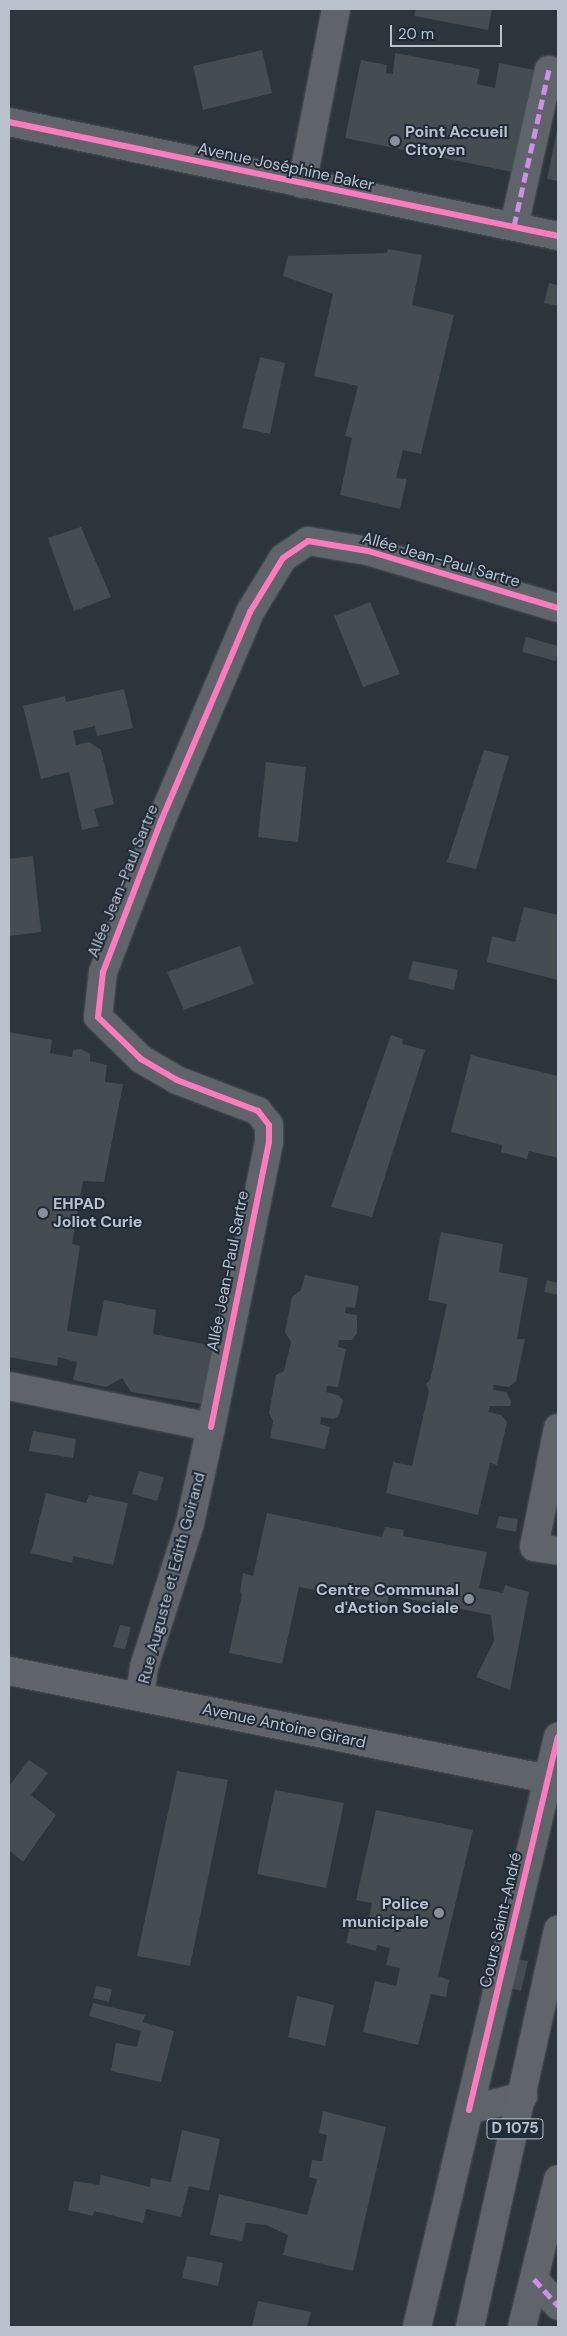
<!DOCTYPE html>
<html>
<head>
<meta charset="utf-8">
<style>
  body { margin:0 }
  #map { position:relative; width:567px; height:2336px; overflow:hidden; background:#2d353c; font-family:"DM Sans",sans-serif }
  div>[style] { position:absolute }
  [style*='--x'] { left:calc(var(--x)*1px); top:calc(var(--y)*1px); width:calc(var(--w)*1px); rotate:calc(var(--a)*1deg) }
  .building>* { inset:0; background:#454c52 }
  .roads { filter:drop-shadow(0 0 1px #4c5156) drop-shadow(0 0 1px #4c5156) }
  .minor>* { height:28px; margin:-14px; padding:0 14px; transform-origin:14px; border-radius:14px; background:#5e646a }
  .major>* { height:28px; margin:-14px; padding:0 14px; transform-origin:14px; border-radius:14px; background:#60656c }
  .quiet>* { height:5px; margin-top:-2.5px; transform-origin:0; background:repeating-linear-gradient(90deg,#ce8fe9 0 10px,transparent 0 15px) }
  .cycleway>* { height:6px; margin:-3px; padding:0 3px; transform-origin:3px; border-radius:3px; background:#fd7abc }
  .dots>* { width:14px; height:14px; translate:-50% -50%; box-sizing:border-box; border:2px solid #202b38; border-radius:50% }
  span { translate:-50% -50%; white-space:nowrap; text-align:center; line-height:1.15; -webkit-text-stroke:4px #202b38; paint-order:stroke }
  .shield-label span { padding:1px 4px; background:#202b38; border:1px solid; border-radius:4px; -webkit-text-stroke-width:0 }
  .shield-label { font-size:15px; color:#b9c2cc; font-weight:700 }
  .poi-label { font-size:16px; color:#b9c2cc; font-weight:700 }
  .left { translate:0 -50%; text-align:left }
  .right { translate:-100% -50%; text-align:right }
  .street-label { font-size:16px; color:#b9c2cc }
  .frame { position:absolute; inset:0; border:10px solid #b9c2cc; pointer-events:none }
  .scale { position:absolute; left:390px; top:25px; width:112px; height:22px; box-sizing:border-box; border:2px solid #b9c2cc; border-top:0; padding-left:6px; font-size:15px; line-height:18px; white-space:nowrap; color:#b9c2cc; -webkit-text-stroke:4px #202b38; paint-order:stroke }
</style>
</head>
<body>
<div id="map">
  <div class="building">
    <div style="clip-path:polygon(416px 9px,492px 9px,488px 30px,414px 16px)"></div>
    <div style="clip-path:polygon(262px 50px,272px 93px,203px 110px,193px 66px)"></div>
    <div style="clip-path:polygon(395px 53px,480px 69px,477px 84px,495px 88px,499px 63px,534px 70px,513px 172px,345px 138px,361px 60px,387px 65px,386px 73px,393px 74px)"></div>
    <div style="clip-path:polygon(557px 130px,558px 130px,558px 181px,547px 179px)"></div>
    <div style="clip-path:polygon(388px 249px,422px 255px,412px 305px,454px 315px,421px 454px,403px 450px,396px 478px,407px 479px,400px 509px,340px 495px,352px 438px,345px 436px,358px 386px,314px 376px,333px 294px,283px 276px,288px 256px,387px 253px)"></div>
    <div style="clip-path:polygon(549px 283px,558px 285px,558px 306px,544px 303px)"></div>
    <div style="clip-path:polygon(260px 357px,285px 363px,270px 434px,242px 428px)"></div>
    <div style="clip-path:polygon(81px 527px,111px 597px,74px 611px,48px 538px)"></div>
    <div style="clip-path:polygon(370px 602px,400px 674px,363px 687px,334px 616px)"></div>
    <div style="clip-path:polygon(526px 637px,558px 646px,556px 661px,522px 652px)"></div>
    <div style="clip-path:polygon(124px 689px,133px 728px,97px 736px,95px 726px,73px 731px,76px 745px,89px 742px,101px 750px,114px 804px,94px 809px,99px 826px,82px 830px,69px 772px,41px 779px,23px 706px,65px 696px,66px 702px)"></div>
    <div style="clip-path:polygon(484px 750px,509px 756px,476px 869px,447px 862px)"></div>
    <div style="clip-path:polygon(266px 762px,306px 767px,298px 842px,258px 837px)"></div>
    <div style="clip-path:polygon(33px 856px,41px 932px,9px 936px,9px 859px)"></div>
    <div style="clip-path:polygon(524px 907px,558px 915px,558px 980px,487px 962px,492px 936px,515px 942px)"></div>
    <div style="clip-path:polygon(240px 946px,254px 984px,184px 1010px,167px 972px)"></div>
    <div style="clip-path:polygon(413px 961px,458px 970px,454px 990px,408px 979px)"></div>
    <div style="clip-path:polygon(9px 1032px,52px 1040px,50px 1053px,72px 1057px,73px 1050px,81px 1049px,90px 1054px,90px 1061px,107px 1065px,105px 1082px,123px 1084px,104px 1182px,83px 1181px,72px 1244px,80px 1246px,67px 1331px,97px 1336px,104px 1300px,156px 1310px,153px 1334px,213px 1346px,202px 1404px,131px 1392px,122px 1378px,106px 1387px,73px 1380px,77px 1362px,58px 1357px,57px 1366px,9px 1357px)"></div>
    <div style="clip-path:polygon(391px 1035px,403px 1039px,402px 1044px,425px 1050px,372px 1217px,331px 1207px)"></div>
    <div style="clip-path:polygon(471px 1055px,558px 1076px,558px 1158px,529px 1151px,527px 1159px,501px 1152px,502px 1145px,451px 1132px)"></div>
    <div style="clip-path:polygon(441px 1232px,503px 1244px,499px 1272px,528px 1278px,517px 1339px,525px 1339px,516px 1381px,509px 1387px,494px 1385px,493px 1390px,506px 1392px,511px 1401px,510px 1406px,490px 1406px,488px 1412px,501px 1415px,507px 1422px,497px 1465px,490px 1463px,478px 1515px,386px 1493px,393px 1462px,412px 1466px,429px 1391px,426px 1384px,430px 1380px,447px 1304px,428px 1300px)"></div>
    <div style="clip-path:polygon(305px 1275px,359px 1286px,355px 1308px,346px 1307px,345px 1313px,357px 1315px,357px 1333px,352px 1340px,339px 1340px,338px 1347px,346px 1349px,338px 1387px,327px 1386px,326px 1392px,338px 1395px,343px 1400px,339px 1415px,334px 1419px,321px 1417px,320px 1424px,330px 1427px,325px 1449px,270px 1438px,273px 1421px,269px 1413px,276px 1375px,284px 1371px,291px 1342px,285px 1332px,292px 1297px,301px 1290px)"></div>
    <div style="clip-path:polygon(547px 1280px,558px 1283px,558px 1295px,544px 1292px)"></div>
    <div style="clip-path:polygon(33px 1431px,76px 1439px,73px 1458px,29px 1451px)"></div>
    <div style="clip-path:polygon(139px 1471px,164px 1477px,157px 1501px,132px 1494px)"></div>
    <div style="clip-path:polygon(46px 1493px,86px 1503px,89px 1495px,128px 1503px,113px 1565px,73px 1556px,72px 1563px,31px 1553px)"></div>
    <div style="clip-path:polygon(267px 1513px,382px 1537px,385px 1527px,404px 1530px,403px 1536px,487px 1552px,479px 1588px,503px 1593px,505px 1585px,529px 1592px,510px 1690px,476px 1677px,494px 1641px,491px 1615px,389px 1595px,387px 1604px,299px 1587px,282px 1664px,229px 1653px,242px 1595px,240px 1591px,243px 1573px,253px 1576px)"></div>
    <div style="clip-path:polygon(499px 1516px,518px 1519px,516px 1532px,496px 1528px)"></div>
    <div style="clip-path:polygon(120px 1625px,131px 1627px,125px 1649px,113px 1647px)"></div>
    <div style="clip-path:polygon(29px 1760px,48px 1773px,31px 1795px,56px 1815px,23px 1862px,9px 1850px,9px 1786px)"></div>
    <div style="clip-path:polygon(177px 1771px,228px 1780px,190px 1966px,137px 1956px)"></div>
    <div style="clip-path:polygon(275px 1790px,344px 1803px,326px 1888px,257px 1874px)"></div>
    <div style="clip-path:polygon(376px 1810px,473px 1830px,438px 1976px,449px 1980px,446px 1997px,431px 1994px,418px 2045px,363px 2032px,375px 1981px,396px 1986px,400px 1968px,386px 1965px,390px 1948px,377px 1945px,376px 1951px,346px 1943px,352px 1918px,368px 1922px,372px 1903px,356px 1900px)"></div>
    <div style="clip-path:polygon(517px 1959px,528px 1961px,521px 1991px,510px 1988px)"></div>
    <div style="clip-path:polygon(96px 1986px,112px 1989px,109px 2002px,93px 1998px)"></div>
    <div style="clip-path:polygon(297px 1996px,334px 2005px,325px 2046px,288px 2037px)"></div>
    <div style="clip-path:polygon(93px 2003px,145px 2015px,143px 2022px,174px 2031px,161px 2082px,111px 2071px,116px 2043px,137px 2047px,141px 2031px,89px 2016px)"></div>
    <div style="clip-path:polygon(323px 2111px,386px 2127px,353px 2271px,283px 2255px,288px 2235px,266px 2225px,246px 2223px,242px 2241px,210px 2235px,219px 2194px,307px 2215px,317px 2179px,309px 2177px,312px 2160px,322px 2161px,327px 2135px,319px 2133px)"></div>
    <div style="clip-path:polygon(182px 2130px,220px 2139px,209px 2191px,189px 2186px,181px 2217px,146px 2209px,143px 2223px,94px 2211px,93px 2216px,68px 2210px,74px 2181px,99px 2185px,101px 2175px,150px 2187px,151px 2178px,171px 2182px)"></div>
    <div style="clip-path:polygon(187px 2256px,223px 2263px,218px 2286px,182px 2278px)"></div>
    <div style="clip-path:polygon(258px 2301px,311px 2312px,307px 2327px,252px 2327px)"></div>
  </div>
  <div class="roads">
    <div class="minor">
      <div style="--x:9;--y:122;--w:561;--a:11.73"></div>
      <div style="--x:302;--y:184;--w:178;--a:-79"></div>
      <div style="--x:514;--y:226;--w:160;--a:-77.4"></div>
      <div style="--x:9;--y:1386;--w:206;--a:11.5"></div>
      <div style="--x:211;--y:1427;--w:98;--a:102.3"></div>
      <div style="--x:190;--y:1523;--w:151;--a:107.7"></div>
      <div style="--x:144;--y:1667;--w:29;--a:98"></div>
      <div style="--x:211;--y:1427;--w:291;--a:-78.5"></div>
      <div style="--x:269;--y:1142;--w:17;--a:-90"></div>
      <div style="--x:269;--y:1125;--w:18;--a:-128"></div>
      <div style="--x:258;--y:1111;--w:87;--a:-159.1"></div>
      <div style="--x:177;--y:1080;--w:42;--a:-149.7"></div>
      <div style="--x:141;--y:1059;--w:60;--a:-135.7"></div>
      <div style="--x:98;--y:1017;--w:45;--a:-83.7"></div>
      <div style="--x:103;--y:972;--w:162;--a:-69"></div>
      <div style="--x:161;--y:821;--w:227;--a:-66.9"></div>
      <div style="--x:250;--y:612;--w:63;--a:-58.6"></div>
      <div style="--x:283;--y:558;--w:30;--a:-34"></div>
      <div style="--x:308;--y:541;--w:61;--a:9.5"></div>
      <div style="--x:368;--y:551;--w:198;--a:16.7"></div>
      <div style="--x:558;--y:1428;--w:121;--a:101.4"></div>
      <div style="--x:534;--y:1547;--w:24;--a:9"></div>
      <div style="--x:9;--y:1671;--w:560;--a:11.33"></div>
      <div style="--x:469;--y:2110;--w:56;--a:-14.5"></div>
      <div style="--x:534;--y:2279;--w:36;--a:48"></div>
      <div style="--x:417;--y:2327;--w:607;--a:-76.56"></div>
    </div>
    <div class="major">
      <div style="--x:470;--y:2327;--w:407;--a:-77.5"></div>
      <div style="--x:522;--y:2327;--w:152;--a:-76.3"></div>
    </div>
  </div>
  <div class="quiet">
    <div style="--x:514;--y:226;--w:160;--a:-77.4"></div>
    <div style="--x:534;--y:2279;--w:36;--a:48"></div>
  </div>
  <div class="cycleway">
    <div style="--x:9;--y:122;--w:561;--a:11.73"></div>
    <div style="--x:211;--y:1427;--w:291;--a:-78.5"></div>
    <div style="--x:269;--y:1142;--w:17;--a:-90"></div>
    <div style="--x:269;--y:1125;--w:18;--a:-128"></div>
    <div style="--x:258;--y:1111;--w:87;--a:-159.1"></div>
    <div style="--x:177;--y:1080;--w:42;--a:-149.7"></div>
    <div style="--x:141;--y:1059;--w:60;--a:-135.7"></div>
    <div style="--x:98;--y:1017;--w:45;--a:-83.7"></div>
    <div style="--x:103;--y:972;--w:162;--a:-69"></div>
    <div style="--x:161;--y:821;--w:227;--a:-66.9"></div>
    <div style="--x:250;--y:612;--w:63;--a:-58.6"></div>
    <div style="--x:283;--y:558;--w:30;--a:-34"></div>
    <div style="--x:308;--y:541;--w:61;--a:9.5"></div>
    <div style="--x:368;--y:551;--w:198;--a:16.7"></div>
    <div style="--x:469;--y:2110;--w:383;--a:-76.6"></div>
  </div>
  <div class="dots">
    <div style="left:395px;top:141px;background:#88919a"></div>
    <div style="left:43px;top:1213px;background:#88919a"></div>
    <div style="left:469px;top:1599px;background:#88919a"></div>
    <div style="left:439px;top:1913px;background:#88919a"></div>
  </div>
  <div class="shield-label">
    <span style="left:515px;top:2129px">D 1075</span>
  </div>
  <div class="poi-label">
    <span class="left" style="left:405px;top:141px">Point Accueil<br>Citoyen</span>
    <span class="left" style="left:53px;top:1213px">EHPAD<br>Joliot Curie</span>
    <span class="right" style="left:459px;top:1599px">Centre Communal<br>d'Action Sociale</span>
    <span class="right" style="left:429px;top:1913px">Police<br>municipale</span>
  </div>
  <div class="street-label">
    <span style="left:286px;top:167px;rotate:12deg">Avenue Joséphine Baker</span>
    <span style="left:441px;top:560px;rotate:16deg">Allée Jean-Paul Sartre</span>
    <span style="left:123px;top:881px;rotate:-68deg">Allée Jean-Paul Sartre</span>
    <span style="left:228px;top:1271px;rotate:-79deg">Allée Jean-Paul Sartre</span>
    <span style="left:172px;top:1578px;rotate:-75deg">Rue Auguste et Edith Goirand</span>
    <span style="left:284px;top:1726px;rotate:12deg">Avenue Antoine Girard</span>
    <span style="left:501px;top:1920px;rotate:-77deg">Cours Saint-André</span>
  </div>
  <div class="frame"></div>
  <div class="scale">20 m</div>
</div>
</body>
</html>
